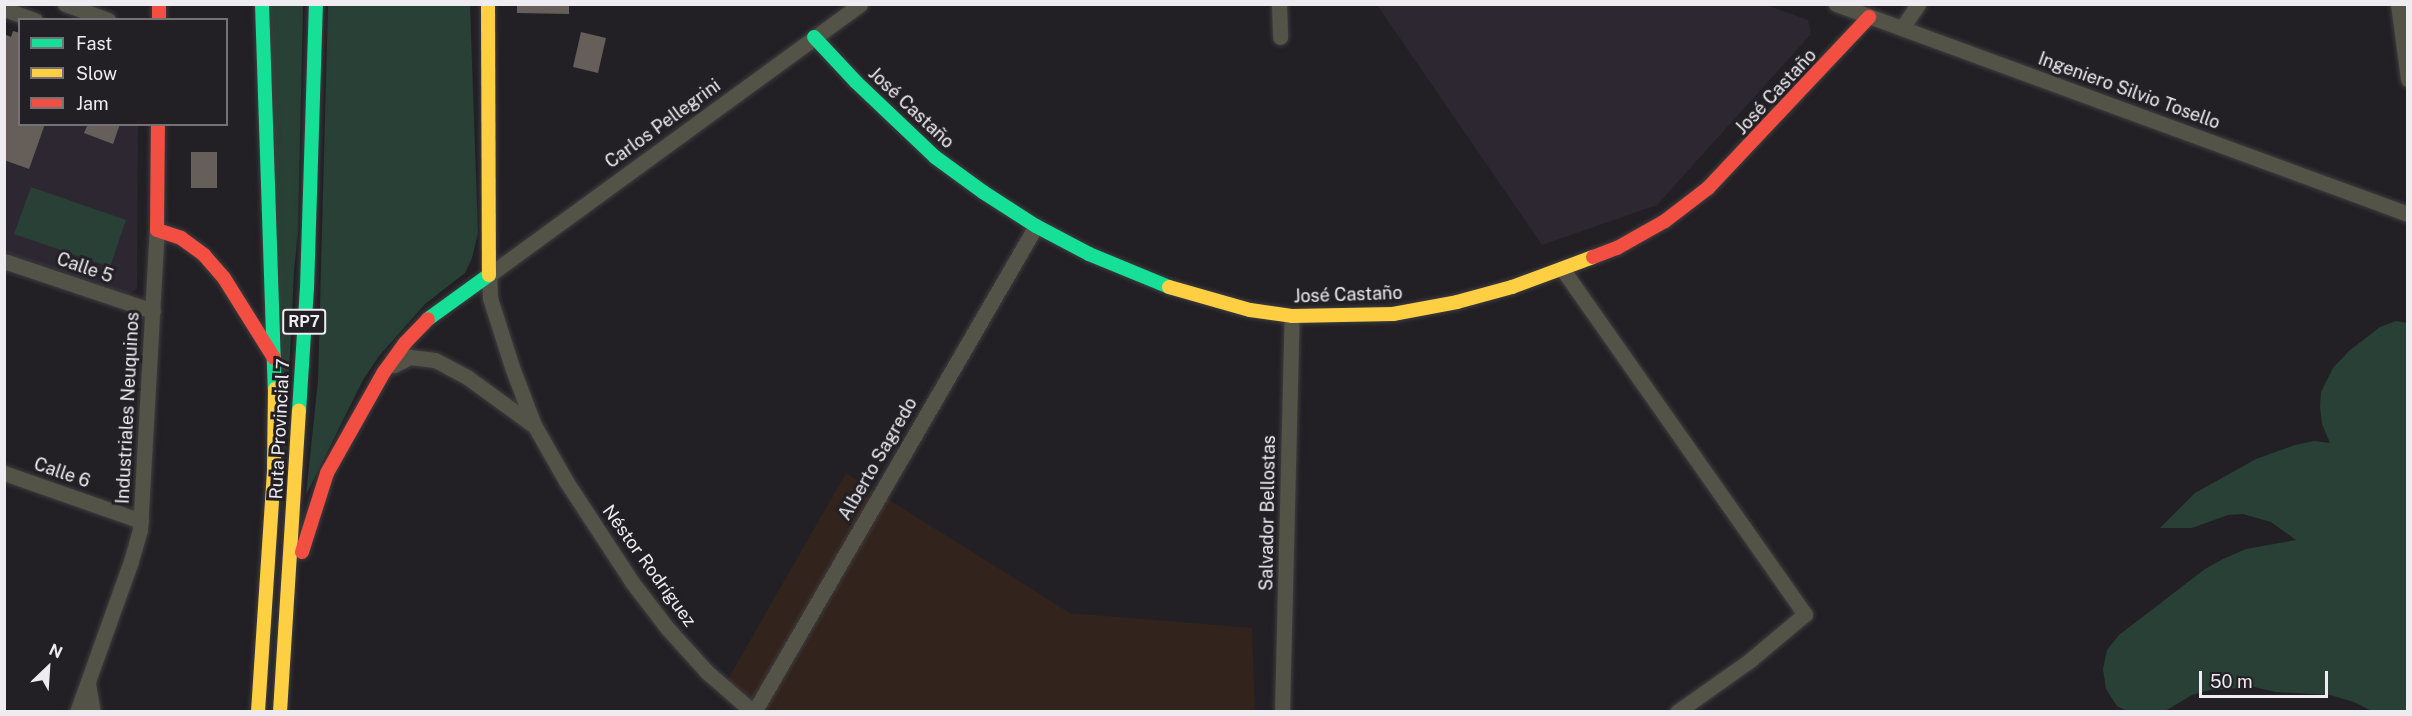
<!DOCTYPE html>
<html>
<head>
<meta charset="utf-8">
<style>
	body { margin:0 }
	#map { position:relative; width:2412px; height:716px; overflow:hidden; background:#222024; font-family:"Public Sans",sans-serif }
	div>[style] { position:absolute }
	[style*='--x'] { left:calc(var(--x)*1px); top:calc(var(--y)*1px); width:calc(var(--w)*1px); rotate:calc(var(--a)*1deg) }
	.commercial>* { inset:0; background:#32231c }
	.built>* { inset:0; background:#2c2731 }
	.green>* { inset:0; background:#284035 }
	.building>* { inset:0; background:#665e58 }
	.roads { filter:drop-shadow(0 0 2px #3f3d40) drop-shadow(0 0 2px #3f3d40) }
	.street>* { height:15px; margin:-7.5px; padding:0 7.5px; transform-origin:7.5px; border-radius:7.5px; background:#545348 }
	.fast>* { height:14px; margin:-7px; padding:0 7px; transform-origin:7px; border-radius:7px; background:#16e098 }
	.slow>* { height:14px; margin:-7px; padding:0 7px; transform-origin:7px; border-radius:7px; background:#ffcf43 }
	.jam>* { height:14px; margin:-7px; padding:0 7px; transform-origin:7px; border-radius:7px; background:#f24e42 }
	span { translate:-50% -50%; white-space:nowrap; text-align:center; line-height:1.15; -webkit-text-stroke:6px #221f25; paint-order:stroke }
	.shield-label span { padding:2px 4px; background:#221f25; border:2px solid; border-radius:4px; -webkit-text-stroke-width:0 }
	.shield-label { font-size:16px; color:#efecf1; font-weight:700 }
	.street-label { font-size:18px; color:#efecf1 }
	.frame { position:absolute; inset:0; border:6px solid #efecf1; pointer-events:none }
	.legend { position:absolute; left:18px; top:18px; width:210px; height:108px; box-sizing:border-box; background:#221f25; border:2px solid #747177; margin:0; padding:8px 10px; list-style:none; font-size:18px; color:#efecf1 }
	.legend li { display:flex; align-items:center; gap:12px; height:30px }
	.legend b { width:30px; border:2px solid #747177 }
	.north { position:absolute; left:18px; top:638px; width:60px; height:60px; -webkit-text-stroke:4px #221f25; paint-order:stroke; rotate:25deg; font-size:16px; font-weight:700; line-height:24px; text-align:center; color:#efecf1 }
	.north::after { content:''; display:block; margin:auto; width:21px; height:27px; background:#efecf1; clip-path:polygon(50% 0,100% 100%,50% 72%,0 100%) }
	.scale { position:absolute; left:2199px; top:671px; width:129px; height:27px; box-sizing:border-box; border:3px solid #efecf1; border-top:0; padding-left:8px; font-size:18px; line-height:21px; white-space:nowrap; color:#efecf1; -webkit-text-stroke:4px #221f25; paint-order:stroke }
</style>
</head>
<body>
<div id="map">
	<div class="commercial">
		<i style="clip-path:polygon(846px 473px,1070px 613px,1252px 628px,1255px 711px,773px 711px,723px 688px)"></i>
	</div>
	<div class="built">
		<i style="clip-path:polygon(1377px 5px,1766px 5px,1808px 20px,1811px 34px,1657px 205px,1542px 245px)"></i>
		<i style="clip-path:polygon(13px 31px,19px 33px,20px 124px,138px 125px,137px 288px,129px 295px,5px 252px,4px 34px,11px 37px)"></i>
	</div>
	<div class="green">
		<i style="clip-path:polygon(269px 5px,303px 5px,298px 231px,294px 271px,285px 456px)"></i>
		<i style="clip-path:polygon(328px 5px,470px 5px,478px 233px,472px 258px,465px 273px,425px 304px,379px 356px,363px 380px,306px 495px,318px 381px)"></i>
		<i style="clip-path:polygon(31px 187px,126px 220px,110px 267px,14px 234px)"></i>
		<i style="clip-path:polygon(2396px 321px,2408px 323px,2407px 711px,2372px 711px,2354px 702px,2330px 695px,2276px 692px,2254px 687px,2210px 690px,2192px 695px,2165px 711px,2127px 711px,2117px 706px,2106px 689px,2103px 669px,2107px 650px,2119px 635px,2205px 569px,2223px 559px,2246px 549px,2296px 540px,2271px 522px,2243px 514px,2228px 515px,2192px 528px,2160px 528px,2195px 493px,2256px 459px,2295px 445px,2314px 441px,2330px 443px,2322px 424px,2320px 406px,2321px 392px,2333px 368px,2349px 351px,2380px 327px)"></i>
	</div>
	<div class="building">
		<i style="clip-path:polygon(517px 4px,569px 4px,569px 14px,517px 13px)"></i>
		<i style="clip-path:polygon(13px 31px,20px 33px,20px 124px,45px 124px,29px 169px,4px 160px,4px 34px,11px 37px)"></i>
		<i style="clip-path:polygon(581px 32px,606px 38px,598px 73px,573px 67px)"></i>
		<i style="clip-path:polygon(88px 124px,120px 124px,113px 144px,84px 133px)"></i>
		<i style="clip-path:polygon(191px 152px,217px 152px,217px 188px,191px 188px)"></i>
	</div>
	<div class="roads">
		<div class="street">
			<i style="--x:65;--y:4;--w:46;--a:20.4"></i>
			<i style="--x:1279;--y:4;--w:33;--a:88"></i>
			<i style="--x:1836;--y:4;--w:609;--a:20.16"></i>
			<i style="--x:2398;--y:4;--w:76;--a:82.4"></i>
			<i style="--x:4;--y:9;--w:33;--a:20"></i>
			<i style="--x:1902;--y:28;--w:29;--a:-56"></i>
			<i style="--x:4;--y:261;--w:157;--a:18.6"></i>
			<i style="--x:1563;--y:270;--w:421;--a:54.9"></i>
			<i style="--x:1805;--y:614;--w:73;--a:140"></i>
			<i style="--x:1749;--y:661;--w:88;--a:144.7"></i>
			<i style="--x:394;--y:365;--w:18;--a:-27"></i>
			<i style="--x:410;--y:357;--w:25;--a:7"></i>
			<i style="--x:435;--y:360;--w:36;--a:28"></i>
			<i style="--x:467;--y:377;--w:82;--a:36"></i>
			<i style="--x:4;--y:473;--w:145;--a:19.3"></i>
			<i style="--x:88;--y:684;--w:28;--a:80"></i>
			<i style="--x:77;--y:712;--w:160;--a:-70.3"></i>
			<i style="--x:131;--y:561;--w:32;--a:-74"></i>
			<i style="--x:140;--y:530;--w:300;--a:-86.8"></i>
			<i style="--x:753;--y:712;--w:61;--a:-139"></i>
			<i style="--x:707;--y:672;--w:58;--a:-132.2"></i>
			<i style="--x:668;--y:629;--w:59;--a:-127.5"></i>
			<i style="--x:632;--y:582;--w:121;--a:-123.2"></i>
			<i style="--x:566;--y:481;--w:64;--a:-119.7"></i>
			<i style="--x:534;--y:425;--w:62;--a:-110.8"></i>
			<i style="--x:512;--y:367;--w:72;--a:-107.7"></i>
			<i style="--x:490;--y:298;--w:23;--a:-92"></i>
			<i style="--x:489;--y:275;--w:459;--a:-36.1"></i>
			<i style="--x:754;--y:712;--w:562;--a:-59.88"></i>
			<i style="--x:1282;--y:712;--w:396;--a:-88.6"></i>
		</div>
		<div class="fast">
			<i style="--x:262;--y:4;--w:385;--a:88.1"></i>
			<i style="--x:814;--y:37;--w:62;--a:47"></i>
			<i style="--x:856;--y:82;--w:109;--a:43.5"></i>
			<i style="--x:935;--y:157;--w:59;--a:36.1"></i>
			<i style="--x:983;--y:192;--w:63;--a:32.7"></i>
			<i style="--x:1036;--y:226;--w:60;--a:27.8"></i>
			<i style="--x:1089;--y:254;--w:87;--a:22.4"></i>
			<i style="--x:428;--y:319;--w:75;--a:-35.8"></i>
			<i style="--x:299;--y:411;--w:123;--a:-86.3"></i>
			<i style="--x:307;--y:288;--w:284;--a:-88.2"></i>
		</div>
		<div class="slow">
			<i style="--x:488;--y:4;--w:271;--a:89.8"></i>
			<i style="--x:1169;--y:287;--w:84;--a:15.9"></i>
			<i style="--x:1250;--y:310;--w:42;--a:8.1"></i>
			<i style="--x:1292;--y:316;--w:101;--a:-1.1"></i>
			<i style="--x:1393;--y:314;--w:65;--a:-10.6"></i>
			<i style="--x:1457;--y:302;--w:57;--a:-15.3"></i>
			<i style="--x:1512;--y:287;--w:86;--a:-20.3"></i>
			<i style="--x:258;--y:712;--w:244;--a:-86.2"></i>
			<i style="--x:274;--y:469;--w:80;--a:-89.3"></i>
			<i style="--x:280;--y:712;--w:302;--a:-86.4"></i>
		</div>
		<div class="jam">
			<i style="--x:159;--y:4;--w:16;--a:90"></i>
			<i style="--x:157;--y:230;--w:106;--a:-89.5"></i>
			<i style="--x:157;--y:230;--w:25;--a:18"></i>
			<i style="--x:181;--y:238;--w:29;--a:36"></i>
			<i style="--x:204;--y:255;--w:30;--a:49"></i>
			<i style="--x:224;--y:278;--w:94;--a:58"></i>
			<i style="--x:1593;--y:257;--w:26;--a:-21"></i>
			<i style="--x:1617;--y:248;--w:55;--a:-29.4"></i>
			<i style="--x:1665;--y:221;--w:54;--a:-37.5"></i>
			<i style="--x:1708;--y:188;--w:235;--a:-46.7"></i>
			<i style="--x:302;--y:552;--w:83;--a:-72.4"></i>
			<i style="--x:327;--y:473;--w:116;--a:-60.6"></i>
			<i style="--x:384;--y:372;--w:36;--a:-54"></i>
			<i style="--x:405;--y:343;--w:33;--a:-46"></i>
		</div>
	</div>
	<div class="shield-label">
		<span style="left:304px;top:322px">RP7</span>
	</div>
	<div class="street-label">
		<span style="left:2129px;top:91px;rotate:20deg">Ingeniero Silvio Tosello</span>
		<span style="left:1776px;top:92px;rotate:-47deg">José Castaño</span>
		<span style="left:911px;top:108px;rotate:43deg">José Castaño</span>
		<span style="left:663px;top:124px;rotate:-36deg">Carlos Pellegrini</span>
		<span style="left:85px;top:268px;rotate:19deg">Calle 5</span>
		<span style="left:1348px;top:295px;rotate:-2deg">José Castaño</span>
		<span style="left:128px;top:408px;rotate:-87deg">Industriales Neuquinos</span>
		<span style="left:280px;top:429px;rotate:-87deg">Ruta Provincial 7</span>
		<span style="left:878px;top:459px;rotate:-60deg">Alberto Sagredo</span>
		<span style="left:62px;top:473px;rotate:19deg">Calle 6</span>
		<span style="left:1268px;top:513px;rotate:-89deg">Salvador Bellostas</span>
		<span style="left:649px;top:566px;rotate:54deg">Néstor Rodríguez</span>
	</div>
	<div class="frame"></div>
	<ul class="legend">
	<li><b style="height:8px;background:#16e098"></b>Fast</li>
	<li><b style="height:8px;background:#ffcf43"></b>Slow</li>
	<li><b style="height:8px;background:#f24e42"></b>Jam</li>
	</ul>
	<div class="north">N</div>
	<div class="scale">50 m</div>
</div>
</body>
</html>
